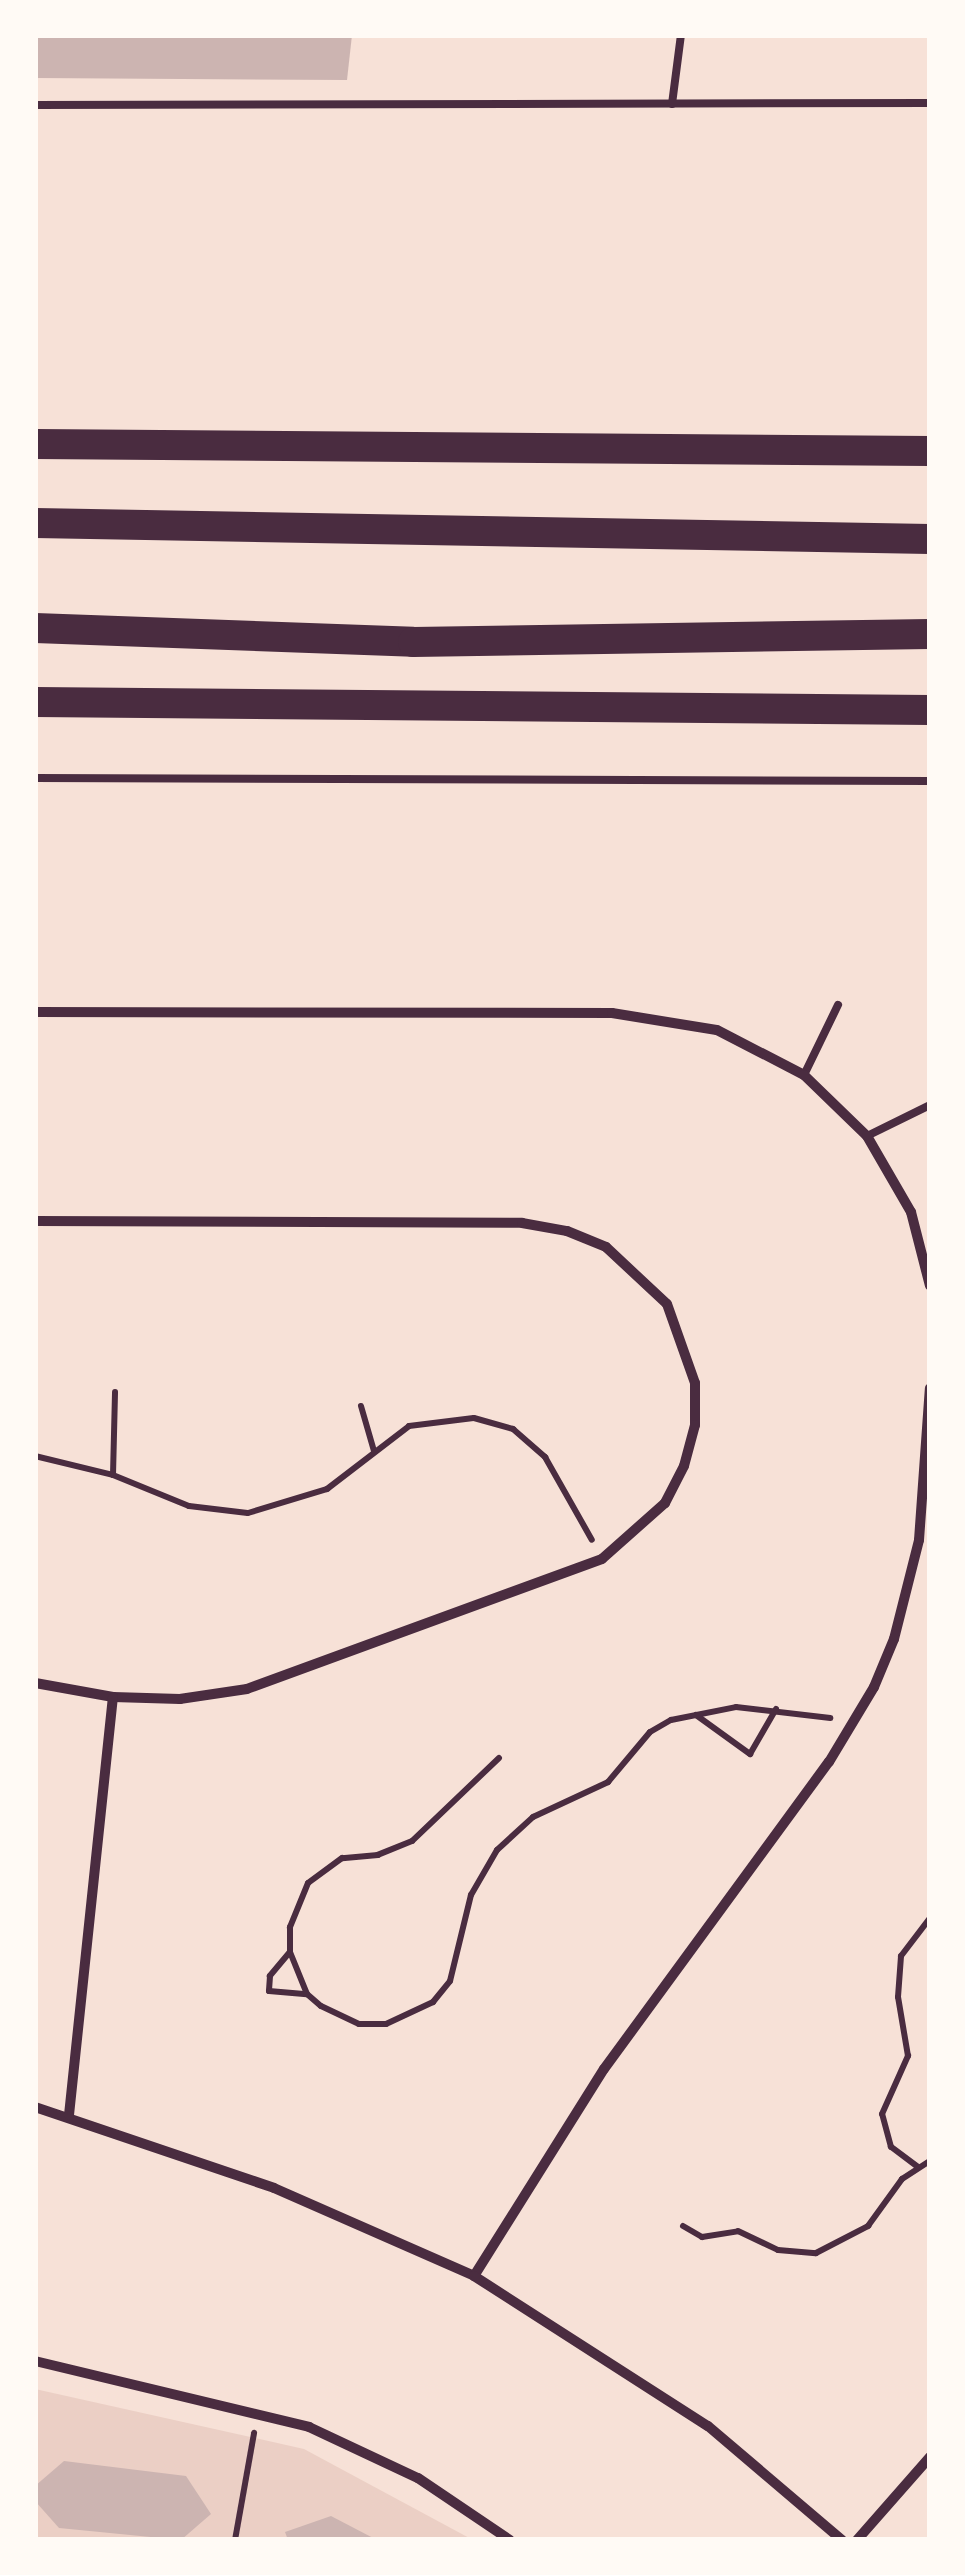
<!DOCTYPE html>
<html>
<head>
<meta charset="utf-8">
<style>
	body { margin:0 }
	#map { position:relative; width:965px; height:2575px; overflow:hidden; background:#f7e1d7; font-family:"Open Sans",sans-serif }
	div>[style] { position:absolute }
	[style*='--x'] { left:calc(var(--x)*1px); top:calc(var(--y)*1px); width:calc(var(--w)*1px); rotate:calc(var(--a)*1deg) }
	.green>* { inset:0; background:#ebcfc5 }
	.building>* { inset:0; background:#ccb4b1 }
	.path>* { height:6px; margin:-3px; padding:0 3px; transform-origin:3px; border-radius:3px; background:#4a2c40 }
	.service>* { height:8px; margin:-4px; padding:0 4px; transform-origin:4px; border-radius:4px; background:#4a2c40 }
	.minor>* { height:10px; margin:-5px; padding:0 5px; transform-origin:5px; border-radius:5px; background:#4a2c40 }
	.motorway>* { height:30px; margin:-15px; padding:0 15px; transform-origin:15px; border-radius:15px; background:#4a2c40 }
	span { translate:-50% -50%; white-space:nowrap; text-align:center; line-height:1.15; -webkit-text-stroke:9px #fffaf5; paint-order:stroke }
	.frame { position:absolute; inset:0; border:38px solid #fffaf5; pointer-events:none }
</style>
</head>
<body>
<div id="map">
	<div class="green">
		<i style="clip-path:polygon(35px 2389px,304px 2449px,473px 2540px,35px 2540px)"></i>
	</div>
	<div class="building">
		<i style="clip-path:polygon(35px 35px,352px 35px,347px 80px,35px 78px)"></i>
		<i style="clip-path:polygon(64px 2461px,186px 2476px,211px 2514px,181px 2540px,59px 2528px,35px 2501px,35px 2486px)"></i>
		<i style="clip-path:polygon(331px 2516px,377px 2540px,288px 2540px,285px 2532px)"></i>
	</div>
	<div class="path">
		<i style="--x:361;--y:1406;--w:47;--a:73.9"></i>
		<i style="--x:35;--y:1456;--w:80;--a:13.7"></i>
		<i style="--x:113;--y:1475;--w:82;--a:22.2"></i>
		<i style="--x:189;--y:1506;--w:59;--a:6.8"></i>
		<i style="--x:248;--y:1513;--w:83;--a:-16.9"></i>
		<i style="--x:327;--y:1489;--w:103;--a:-37.5"></i>
		<i style="--x:409;--y:1426;--w:65;--a:-7"></i>
		<i style="--x:474;--y:1418;--w:41;--a:15.8"></i>
		<i style="--x:513;--y:1429;--w:43;--a:41.2"></i>
		<i style="--x:545;--y:1457;--w:95;--a:60.5"></i>
		<i style="--x:113;--y:1475;--w:83;--a:-88.6"></i>
		<i style="--x:696;--y:1715;--w:67;--a:35.8"></i>
		<i style="--x:750;--y:1754;--w:52;--a:-60"></i>
		<i style="--x:499;--y:1758;--w:120;--a:136.3"></i>
		<i style="--x:412;--y:1841;--w:37;--a:158"></i>
		<i style="--x:378;--y:1855;--w:36;--a:175"></i>
		<i style="--x:342;--y:1858;--w:42;--a:143.7"></i>
		<i style="--x:308;--y:1883;--w:48;--a:112.2"></i>
		<i style="--x:290;--y:1927;--w:25;--a:90"></i>
		<i style="--x:290;--y:1952;--w:45;--a:68"></i>
		<i style="--x:307;--y:1994;--w:18;--a:41"></i>
		<i style="--x:321;--y:2006;--w:42;--a:25.3"></i>
		<i style="--x:359;--y:2024;--w:27;--a:0"></i>
		<i style="--x:386;--y:2024;--w:52;--a:-25.1"></i>
		<i style="--x:433;--y:2002;--w:27;--a:-51"></i>
		<i style="--x:450;--y:1981;--w:89;--a:-76.3"></i>
		<i style="--x:471;--y:1895;--w:52;--a:-60"></i>
		<i style="--x:497;--y:1850;--w:49;--a:-42.5"></i>
		<i style="--x:533;--y:1817;--w:83;--a:-25"></i>
		<i style="--x:608;--y:1782;--w:65;--a:-50"></i>
		<i style="--x:650;--y:1732;--w:24;--a:-30"></i>
		<i style="--x:671;--y:1720;--w:66;--a:-11.3"></i>
		<i style="--x:736;--y:1707;--w:95;--a:6.7"></i>
		<i style="--x:289;--y:1953;--w:30;--a:130"></i>
		<i style="--x:270;--y:1976;--w:15;--a:94"></i>
		<i style="--x:269;--y:1991;--w:38;--a:5"></i>
		<i style="--x:918;--y:2167;--w:34;--a:-143"></i>
		<i style="--x:891;--y:2147;--w:34;--a:-105"></i>
		<i style="--x:882;--y:2114;--w:64;--a:-65.9"></i>
		<i style="--x:908;--y:2056;--w:60;--a:-99.6"></i>
		<i style="--x:898;--y:1997;--w:41;--a:-85.8"></i>
		<i style="--x:901;--y:1956;--w:48;--a:-52.7"></i>
		<i style="--x:683;--y:2226;--w:22;--a:30"></i>
		<i style="--x:702;--y:2237;--w:36;--a:-9"></i>
		<i style="--x:738;--y:2231;--w:44;--a:25.4"></i>
		<i style="--x:778;--y:2250;--w:38;--a:5"></i>
		<i style="--x:816;--y:2253;--w:59;--a:-27.4"></i>
		<i style="--x:868;--y:2226;--w:58;--a:-54.1"></i>
		<i style="--x:902;--y:2179;--w:33;--a:-33"></i>
		<i style="--x:235;--y:2540;--w:109;--a:-79.9"></i>
	</div>
	<div class="service">
		<i style="--x:672;--y:104;--w:70;--a:-82.6"></i>
		<i style="--x:35;--y:105;--w:895;--a:-0.13"></i>
		<i style="--x:35;--y:778;--w:895;--a:0.19"></i>
		<i style="--x:804;--y:1075;--w:78;--a:-64.1"></i>
		<i style="--x:867;--y:1136;--w:70;--a:-26.2"></i>
	</div>
	<div class="minor">
		<i style="--x:35;--y:1012;--w:577;--a:0.1"></i>
		<i style="--x:612;--y:1013;--w:106;--a:9.2"></i>
		<i style="--x:717;--y:1030;--w:98;--a:27.3"></i>
		<i style="--x:804;--y:1075;--w:88;--a:44.1"></i>
		<i style="--x:867;--y:1136;--w:88;--a:59.9"></i>
		<i style="--x:911;--y:1212;--w:76;--a:75.6"></i>
		<i style="--x:35;--y:1221;--w:487;--a:0.2"></i>
		<i style="--x:522;--y:1223;--w:46;--a:10.1"></i>
		<i style="--x:567;--y:1231;--w:42;--a:22.3"></i>
		<i style="--x:606;--y:1247;--w:83;--a:43.1"></i>
		<i style="--x:667;--y:1304;--w:84;--a:70.5"></i>
		<i style="--x:695;--y:1383;--w:42;--a:90"></i>
		<i style="--x:695;--y:1425;--w:42;--a:105"></i>
		<i style="--x:684;--y:1466;--w:42;--a:117.2"></i>
		<i style="--x:665;--y:1503;--w:84;--a:138.4"></i>
		<i style="--x:602;--y:1559;--w:378;--a:159.9"></i>
		<i style="--x:247;--y:1689;--w:68;--a:171.5"></i>
		<i style="--x:180;--y:1699;--w:67;--a:-178.3"></i>
		<i style="--x:113;--y:1697;--w:79;--a:-169.8"></i>
		<i style="--x:35;--y:2107;--w:252;--a:18.7"></i>
		<i style="--x:274;--y:2188;--w:219;--a:23.7"></i>
		<i style="--x:474;--y:2276;--w:244;--a:-57.9"></i>
		<i style="--x:604;--y:2069;--w:381;--a:-53.8"></i>
		<i style="--x:829;--y:1762;--w:87;--a:-59"></i>
		<i style="--x:874;--y:1687;--w:52;--a:-67.4"></i>
		<i style="--x:894;--y:1639;--w:102;--a:-75.8"></i>
		<i style="--x:919;--y:1540;--w:152;--a:-85.9"></i>
		<i style="--x:69;--y:2115;--w:420;--a:-84"></i>
		<i style="--x:474;--y:2276;--w:278;--a:32.7"></i>
		<i style="--x:708;--y:2426;--w:176;--a:40.4"></i>
		<i style="--x:35;--y:2361;--w:282;--a:13.5"></i>
		<i style="--x:309;--y:2427;--w:120;--a:25.1"></i>
		<i style="--x:418;--y:2478;--w:111;--a:34"></i>
		<i style="--x:857;--y:2540;--w:111;--a:-48.7"></i>
	</div>
	<div class="motorway">
		<i style="--x:35;--y:444;--w:895;--a:0.45"></i>
		<i style="--x:35;--y:523;--w:895;--a:1.02"></i>
		<i style="--x:35;--y:628;--w:378;--a:2.1"></i>
		<i style="--x:413;--y:642;--w:517;--a:-0.89"></i>
		<i style="--x:35;--y:702;--w:895;--a:0.51"></i>
	</div>
	<div class="frame"></div>
</div>
</body>
</html>
